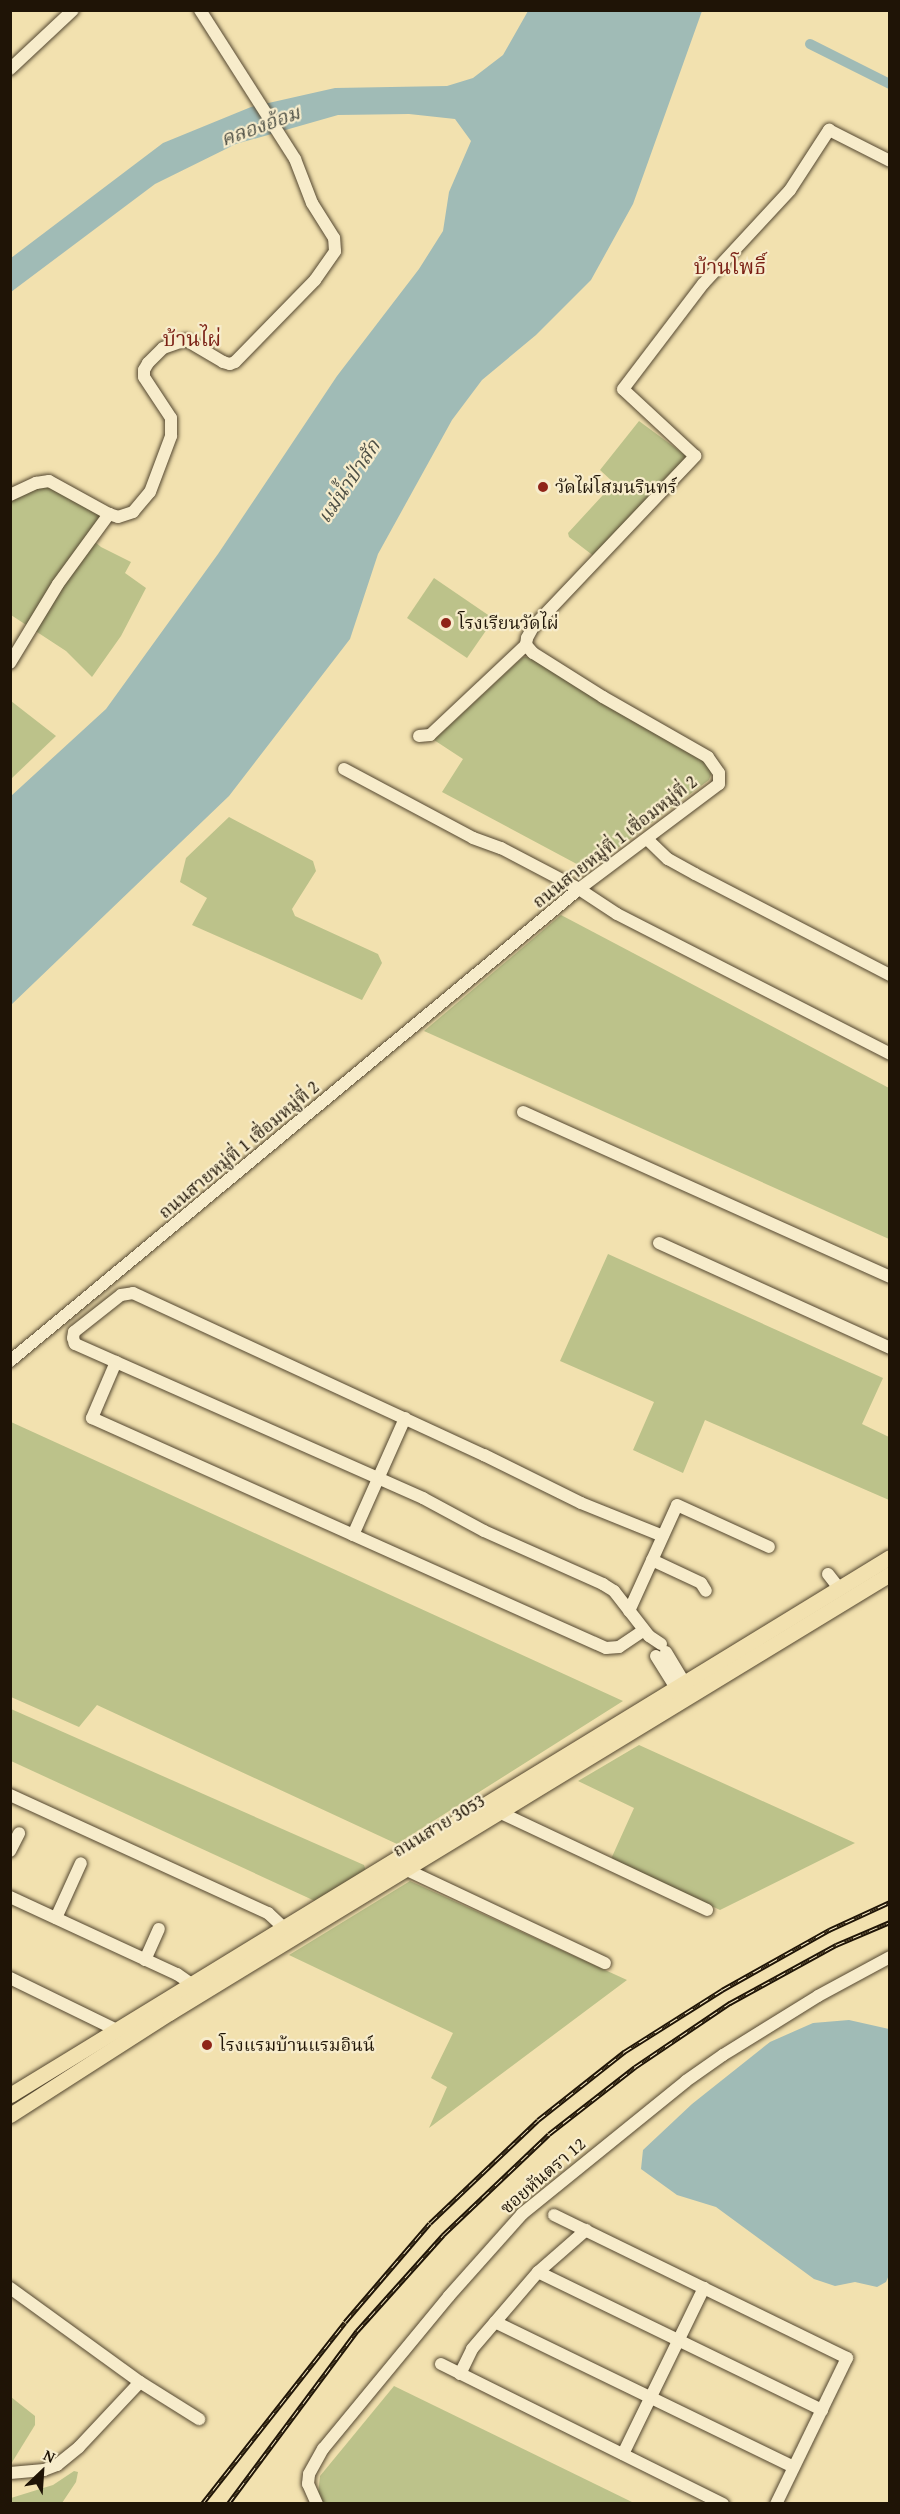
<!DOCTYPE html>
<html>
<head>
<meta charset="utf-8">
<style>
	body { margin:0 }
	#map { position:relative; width:900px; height:2514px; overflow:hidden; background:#f2e1af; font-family:"Gentium Book Plus","Noto Serif Thai",serif }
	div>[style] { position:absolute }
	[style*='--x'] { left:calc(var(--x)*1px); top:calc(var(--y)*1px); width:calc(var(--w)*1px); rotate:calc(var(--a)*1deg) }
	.green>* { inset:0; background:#bcc28a }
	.water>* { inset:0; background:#a0bbb6 }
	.canal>* { height:10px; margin:-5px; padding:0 5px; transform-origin:5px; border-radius:5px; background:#a0bbb6 }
	.roads { filter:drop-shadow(0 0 2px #544730) drop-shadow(0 0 2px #544730) }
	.minor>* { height:12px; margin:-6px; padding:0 6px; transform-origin:6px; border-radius:6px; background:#f7eccb }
	.major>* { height:15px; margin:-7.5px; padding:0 7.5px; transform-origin:7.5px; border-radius:7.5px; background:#f2e1af }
	.rail>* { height:5px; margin-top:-2.5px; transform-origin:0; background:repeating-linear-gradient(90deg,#f7eccb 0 9px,#1f1406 0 18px); box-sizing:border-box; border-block:2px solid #1f1406 }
	.dots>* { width:16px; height:16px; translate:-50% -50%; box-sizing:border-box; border:3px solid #f7eccb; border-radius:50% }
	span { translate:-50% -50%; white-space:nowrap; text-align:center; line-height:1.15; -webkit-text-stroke:4.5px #f7eccb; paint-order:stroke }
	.poi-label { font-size:18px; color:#1f1406 }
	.left { translate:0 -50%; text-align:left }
	.street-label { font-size:18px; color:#1f1406 }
	.water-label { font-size:20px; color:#4c4e44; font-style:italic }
	.quarter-label { font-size:21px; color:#7a1f14 }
	.frame { position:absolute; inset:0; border:12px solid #1f1406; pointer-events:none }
	.north { position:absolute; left:12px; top:2442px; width:60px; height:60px; -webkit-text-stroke:4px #f7eccb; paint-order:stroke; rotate:25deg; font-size:16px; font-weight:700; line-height:24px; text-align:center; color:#1f1406 }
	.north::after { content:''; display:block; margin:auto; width:21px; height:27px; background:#1f1406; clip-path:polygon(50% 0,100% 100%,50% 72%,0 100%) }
</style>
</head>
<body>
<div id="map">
	<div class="green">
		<i style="clip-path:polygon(639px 421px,685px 455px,686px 464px,595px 557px,569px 537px,568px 533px,614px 483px,600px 470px)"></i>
		<i style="clip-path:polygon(50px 486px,104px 516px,89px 537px,101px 547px,131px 562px,125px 573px,146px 588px,121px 636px,92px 677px,66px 651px,11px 615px,11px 501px,38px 487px)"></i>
		<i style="clip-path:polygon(434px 578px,494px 619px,467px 658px,407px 618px)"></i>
		<i style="clip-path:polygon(523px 657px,531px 657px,703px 761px,712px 772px,709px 780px,588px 870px,442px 792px,463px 759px,434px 740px)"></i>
		<i style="clip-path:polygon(11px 701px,56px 736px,11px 779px)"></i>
		<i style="clip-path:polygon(229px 817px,313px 861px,316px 871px,292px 909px,295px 916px,378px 954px,382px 963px,362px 1000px,192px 925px,207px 898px,180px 882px,186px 858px)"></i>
		<i style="clip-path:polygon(561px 915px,889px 1088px,889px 1239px,424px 1031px)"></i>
		<i style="clip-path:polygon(608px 1254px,883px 1378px,862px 1424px,889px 1437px,889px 1500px,705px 1420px,683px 1473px,633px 1450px,654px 1402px,560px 1361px)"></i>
		<i style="clip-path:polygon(11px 1422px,623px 1701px,397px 1844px,97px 1705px,79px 1727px,11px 1697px)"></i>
		<i style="clip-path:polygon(11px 1709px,364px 1865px,366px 1871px,315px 1901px,11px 1761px)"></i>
		<i style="clip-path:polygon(639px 1745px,855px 1843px,720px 1910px,611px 1859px,634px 1808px,578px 1781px)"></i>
		<i style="clip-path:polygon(410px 1881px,627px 1980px,429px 2128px,447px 2087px,431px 2078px,453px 2033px,289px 1955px)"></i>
		<i style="clip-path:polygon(394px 2386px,634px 2503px,324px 2504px,318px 2495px,320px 2476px)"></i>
		<i style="clip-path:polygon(11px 2397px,35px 2416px,35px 2425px,11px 2464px)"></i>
		<i style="clip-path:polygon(74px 2471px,78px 2472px,76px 2482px,62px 2503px,11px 2503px,11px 2498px,53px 2485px)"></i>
	</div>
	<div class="water">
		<i style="clip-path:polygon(528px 11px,702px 11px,633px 204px,591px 280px,536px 335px,482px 380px,452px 420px,378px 554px,350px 639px,229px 796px,11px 1005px,11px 796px,106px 709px,218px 554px,337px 376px,419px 269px,443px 231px,449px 192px,471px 141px,455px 119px,409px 114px,338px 115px,236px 144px,155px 184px,11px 292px,11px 258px,163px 143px,251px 107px,335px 88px,447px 86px,473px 78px,503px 55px)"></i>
		<i style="clip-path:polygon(849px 2020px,889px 2029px,889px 2275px,886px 2282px,877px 2287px,855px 2282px,835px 2286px,814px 2279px,716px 2207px,677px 2195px,641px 2169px,643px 2150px,692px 2104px,770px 2042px,813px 2023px)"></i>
	</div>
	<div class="canal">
		<i style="--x:810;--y:44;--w:89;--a:26.6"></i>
	</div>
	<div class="roads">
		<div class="minor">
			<i style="--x:10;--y:69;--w:86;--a:-43.1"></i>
			<i style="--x:10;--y:495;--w:29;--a:-25"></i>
			<i style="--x:36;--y:483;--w:13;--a:-9"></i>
			<i style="--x:49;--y:481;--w:68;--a:28.8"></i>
			<i style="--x:109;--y:514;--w:9;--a:18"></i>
			<i style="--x:118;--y:517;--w:16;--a:-18"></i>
			<i style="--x:133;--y:512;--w:26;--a:-50"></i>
			<i style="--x:150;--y:492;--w:60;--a:-69.4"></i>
			<i style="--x:171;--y:436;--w:18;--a:-90"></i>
			<i style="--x:171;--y:418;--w:49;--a:-123.4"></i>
			<i style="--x:144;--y:377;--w:7;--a:-90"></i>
			<i style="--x:144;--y:370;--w:8;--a:-60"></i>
			<i style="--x:148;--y:363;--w:21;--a:-45"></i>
			<i style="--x:163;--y:348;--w:24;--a:-19"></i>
			<i style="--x:186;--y:340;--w:43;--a:30.7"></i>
			<i style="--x:223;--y:362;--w:7;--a:16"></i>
			<i style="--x:230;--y:364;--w:5;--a:-22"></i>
			<i style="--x:235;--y:362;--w:115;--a:-45.7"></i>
			<i style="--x:315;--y:280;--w:35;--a:-55"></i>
			<i style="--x:335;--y:251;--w:13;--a:-94"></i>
			<i style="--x:334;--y:238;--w:41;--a:-122.2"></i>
			<i style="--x:312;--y:203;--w:47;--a:-111.1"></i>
			<i style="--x:295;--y:159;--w:177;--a:-122.5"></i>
			<i style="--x:10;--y:663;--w:92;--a:-58.7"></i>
			<i style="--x:58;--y:584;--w:87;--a:-53.9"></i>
			<i style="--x:419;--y:736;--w:11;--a:-5"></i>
			<i style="--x:430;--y:735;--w:132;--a:-43.2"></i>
			<i style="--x:344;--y:769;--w:146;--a:28.1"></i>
			<i style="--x:473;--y:838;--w:30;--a:20"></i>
			<i style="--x:501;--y:848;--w:88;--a:27.7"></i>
			<i style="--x:579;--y:889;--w:45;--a:33.3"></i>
			<i style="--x:617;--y:914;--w:307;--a:27.1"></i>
			<i style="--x:647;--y:839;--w:29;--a:44"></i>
			<i style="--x:668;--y:859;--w:31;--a:29"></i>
			<i style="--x:695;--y:874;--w:220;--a:27.4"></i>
			<i style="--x:523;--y:1112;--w:402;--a:24.2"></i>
			<i style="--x:659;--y:1243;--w:254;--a:24.4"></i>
			<i style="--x:10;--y:1361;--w:739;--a:-39.68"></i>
			<i style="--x:579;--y:889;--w:175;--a:-36.9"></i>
			<i style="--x:719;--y:784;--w:11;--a:-90"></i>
			<i style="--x:719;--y:773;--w:19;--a:-125"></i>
			<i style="--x:708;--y:757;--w:121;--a:-150.3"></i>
			<i style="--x:603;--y:697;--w:83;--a:-147.8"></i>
			<i style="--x:533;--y:653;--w:11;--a:-131"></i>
			<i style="--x:526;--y:645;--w:7;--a:-82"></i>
			<i style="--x:527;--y:638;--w:13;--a:-61"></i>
			<i style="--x:533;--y:627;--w:236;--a:-46.5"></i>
			<i style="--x:695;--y:456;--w:98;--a:-137.1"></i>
			<i style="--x:623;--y:389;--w:132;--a:-52.7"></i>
			<i style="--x:703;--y:284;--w:128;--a:-47.2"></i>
			<i style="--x:790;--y:190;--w:72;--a:-57"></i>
			<i style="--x:829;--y:130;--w:68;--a:26.9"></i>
			<i style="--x:116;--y:1362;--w:61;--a:113.2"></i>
			<i style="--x:92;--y:1418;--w:563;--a:24.11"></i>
			<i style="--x:606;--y:1648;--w:13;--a:-4"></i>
			<i style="--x:619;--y:1647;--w:30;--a:-34"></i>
			<i style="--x:353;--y:1535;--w:128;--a:-66"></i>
			<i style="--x:652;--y:1560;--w:54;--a:25.1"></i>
			<i style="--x:701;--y:1583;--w:9;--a:58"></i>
			<i style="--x:828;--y:1574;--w:18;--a:52"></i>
			<i style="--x:629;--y:1611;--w:116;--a:-65.6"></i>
			<i style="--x:677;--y:1505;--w:101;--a:24.5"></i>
			<i style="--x:661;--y:1644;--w:14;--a:-146"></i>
			<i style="--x:649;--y:1636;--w:57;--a:-127.9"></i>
			<i style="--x:614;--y:1591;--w:13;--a:-148"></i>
			<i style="--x:603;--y:1584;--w:130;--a:-156"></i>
			<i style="--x:484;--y:1531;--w:69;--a:-151.6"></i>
			<i style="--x:423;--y:1498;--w:381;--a:-156.1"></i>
			<i style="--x:75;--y:1344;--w:6;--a:-108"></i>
			<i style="--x:73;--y:1338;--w:6;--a:-81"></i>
			<i style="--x:74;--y:1332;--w:60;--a:-38.2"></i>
			<i style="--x:121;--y:1295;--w:12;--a:-9"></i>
			<i style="--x:133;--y:1293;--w:387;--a:24.8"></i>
			<i style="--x:484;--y:1455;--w:108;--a:26.3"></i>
			<i style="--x:581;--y:1503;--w:88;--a:21.9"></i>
			<i style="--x:666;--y:1652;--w:35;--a:59"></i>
			<i style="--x:656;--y:1656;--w:36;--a:58"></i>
			<i style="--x:10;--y:1795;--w:284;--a:24.6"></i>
			<i style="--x:268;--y:1913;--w:21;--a:43"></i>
			<i style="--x:499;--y:1812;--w:230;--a:25.2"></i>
			<i style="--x:10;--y:1851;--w:20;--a:-63"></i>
			<i style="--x:405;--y:1869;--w:221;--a:25.2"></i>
			<i style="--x:10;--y:1897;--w:184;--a:24.8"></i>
			<i style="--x:177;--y:1974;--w:16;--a:35"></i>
			<i style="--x:56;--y:1918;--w:60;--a:-65.6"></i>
			<i style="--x:145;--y:1960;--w:34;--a:-66"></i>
			<i style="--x:10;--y:1978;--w:126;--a:26"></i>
			<i style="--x:554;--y:2215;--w:326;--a:26"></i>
			<i style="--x:847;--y:2358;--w:162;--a:115.9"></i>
			<i style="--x:538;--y:2272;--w:316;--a:25.9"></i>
			<i style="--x:10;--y:2288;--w:160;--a:35.9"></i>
			<i style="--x:140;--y:2382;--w:70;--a:32.1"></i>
			<i style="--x:495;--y:2322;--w:332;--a:25.9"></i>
			<i style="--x:441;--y:2364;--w:315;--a:26.4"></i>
			<i style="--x:460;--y:2374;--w:28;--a:-64"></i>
			<i style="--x:472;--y:2349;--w:101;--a:-49.4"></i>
			<i style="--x:538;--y:2272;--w:64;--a:-41.2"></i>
			<i style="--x:623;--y:2454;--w:185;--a:-64"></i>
			<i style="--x:10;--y:2473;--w:34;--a:-5"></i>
			<i style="--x:44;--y:2470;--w:14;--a:-21"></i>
			<i style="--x:57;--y:2465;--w:28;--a:-39"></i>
			<i style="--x:79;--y:2447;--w:89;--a:-46.8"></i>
			<i style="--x:317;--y:2504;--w:22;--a:-114"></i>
			<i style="--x:308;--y:2484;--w:10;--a:-84"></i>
			<i style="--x:309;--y:2474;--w:29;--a:-61"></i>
			<i style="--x:323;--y:2449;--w:198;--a:-50.5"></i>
			<i style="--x:449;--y:2296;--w:110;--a:-48.3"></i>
			<i style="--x:522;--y:2214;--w:211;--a:-39"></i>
			<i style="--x:686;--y:2081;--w:45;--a:-35.1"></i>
			<i style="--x:723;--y:2055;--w:112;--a:-31.8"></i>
			<i style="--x:818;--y:1996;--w:82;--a:-28.4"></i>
		</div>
		<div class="major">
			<i style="--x:10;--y:2095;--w:1031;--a:-31.44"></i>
			<i style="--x:10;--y:2115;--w:189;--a:-32.7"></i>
			<i style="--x:169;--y:2013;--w:844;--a:-31.34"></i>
		</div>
	</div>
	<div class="rail">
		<i style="--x:202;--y:2504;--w:231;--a:-51.8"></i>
		<i style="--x:345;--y:2322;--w:130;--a:-49.4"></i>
		<i style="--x:430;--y:2223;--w:149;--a:-43.6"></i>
		<i style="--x:538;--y:2120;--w:110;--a:-38.3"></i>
		<i style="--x:624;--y:2052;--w:116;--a:-32.3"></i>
		<i style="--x:722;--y:1990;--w:123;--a:-29.3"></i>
		<i style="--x:829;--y:1930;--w:67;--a:-24.7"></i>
		<i style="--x:228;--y:2504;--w:216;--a:-53.3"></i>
		<i style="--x:357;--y:2331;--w:129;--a:-48.1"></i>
		<i style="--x:443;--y:2235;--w:146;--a:-43.6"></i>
		<i style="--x:549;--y:2134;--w:109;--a:-37.9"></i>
		<i style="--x:635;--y:2067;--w:115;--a:-34"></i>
		<i style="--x:730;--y:2003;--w:121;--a:-28.7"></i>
		<i style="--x:836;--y:1945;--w:59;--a:-23.1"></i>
	</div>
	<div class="dots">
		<i style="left:543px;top:487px;background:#8f2418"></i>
		<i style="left:446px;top:623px;background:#8f2418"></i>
		<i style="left:207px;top:2045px;background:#8f2418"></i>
	</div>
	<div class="poi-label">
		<span class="left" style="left:555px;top:487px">วัดไผ่โสมนรินทร์</span>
		<span class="left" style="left:458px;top:623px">โรงเรียนวัดไผ่</span>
		<span class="left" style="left:219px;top:2045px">โรงแรมบ้านแรมอินน์</span>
	</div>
	<div class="street-label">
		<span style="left:615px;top:842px;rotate:-38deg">ถนนสายหมู่ที่ 1 เชื่อมหมู่ที่ 2</span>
		<span style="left:239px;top:1150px;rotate:-40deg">ถนนสายหมู่ที่ 1 เชื่อมหมู่ที่ 2</span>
		<span style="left:439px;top:1826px;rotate:-31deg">ถนนสาย 3053</span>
		<span style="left:543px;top:2176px;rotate:-41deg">ซอยหันตรา 12</span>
	</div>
	<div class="water-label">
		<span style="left:260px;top:125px;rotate:-20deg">คลองอ้อม</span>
		<span style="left:348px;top:481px;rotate:-56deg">แม่น้ำป่าสัก</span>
	</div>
	<div class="quarter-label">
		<span style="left:730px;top:267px">บ้านโพธิ์</span>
		<span style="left:192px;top:339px">บ้านไผ่</span>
	</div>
	<div class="frame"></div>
	<div class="north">N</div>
</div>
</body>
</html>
